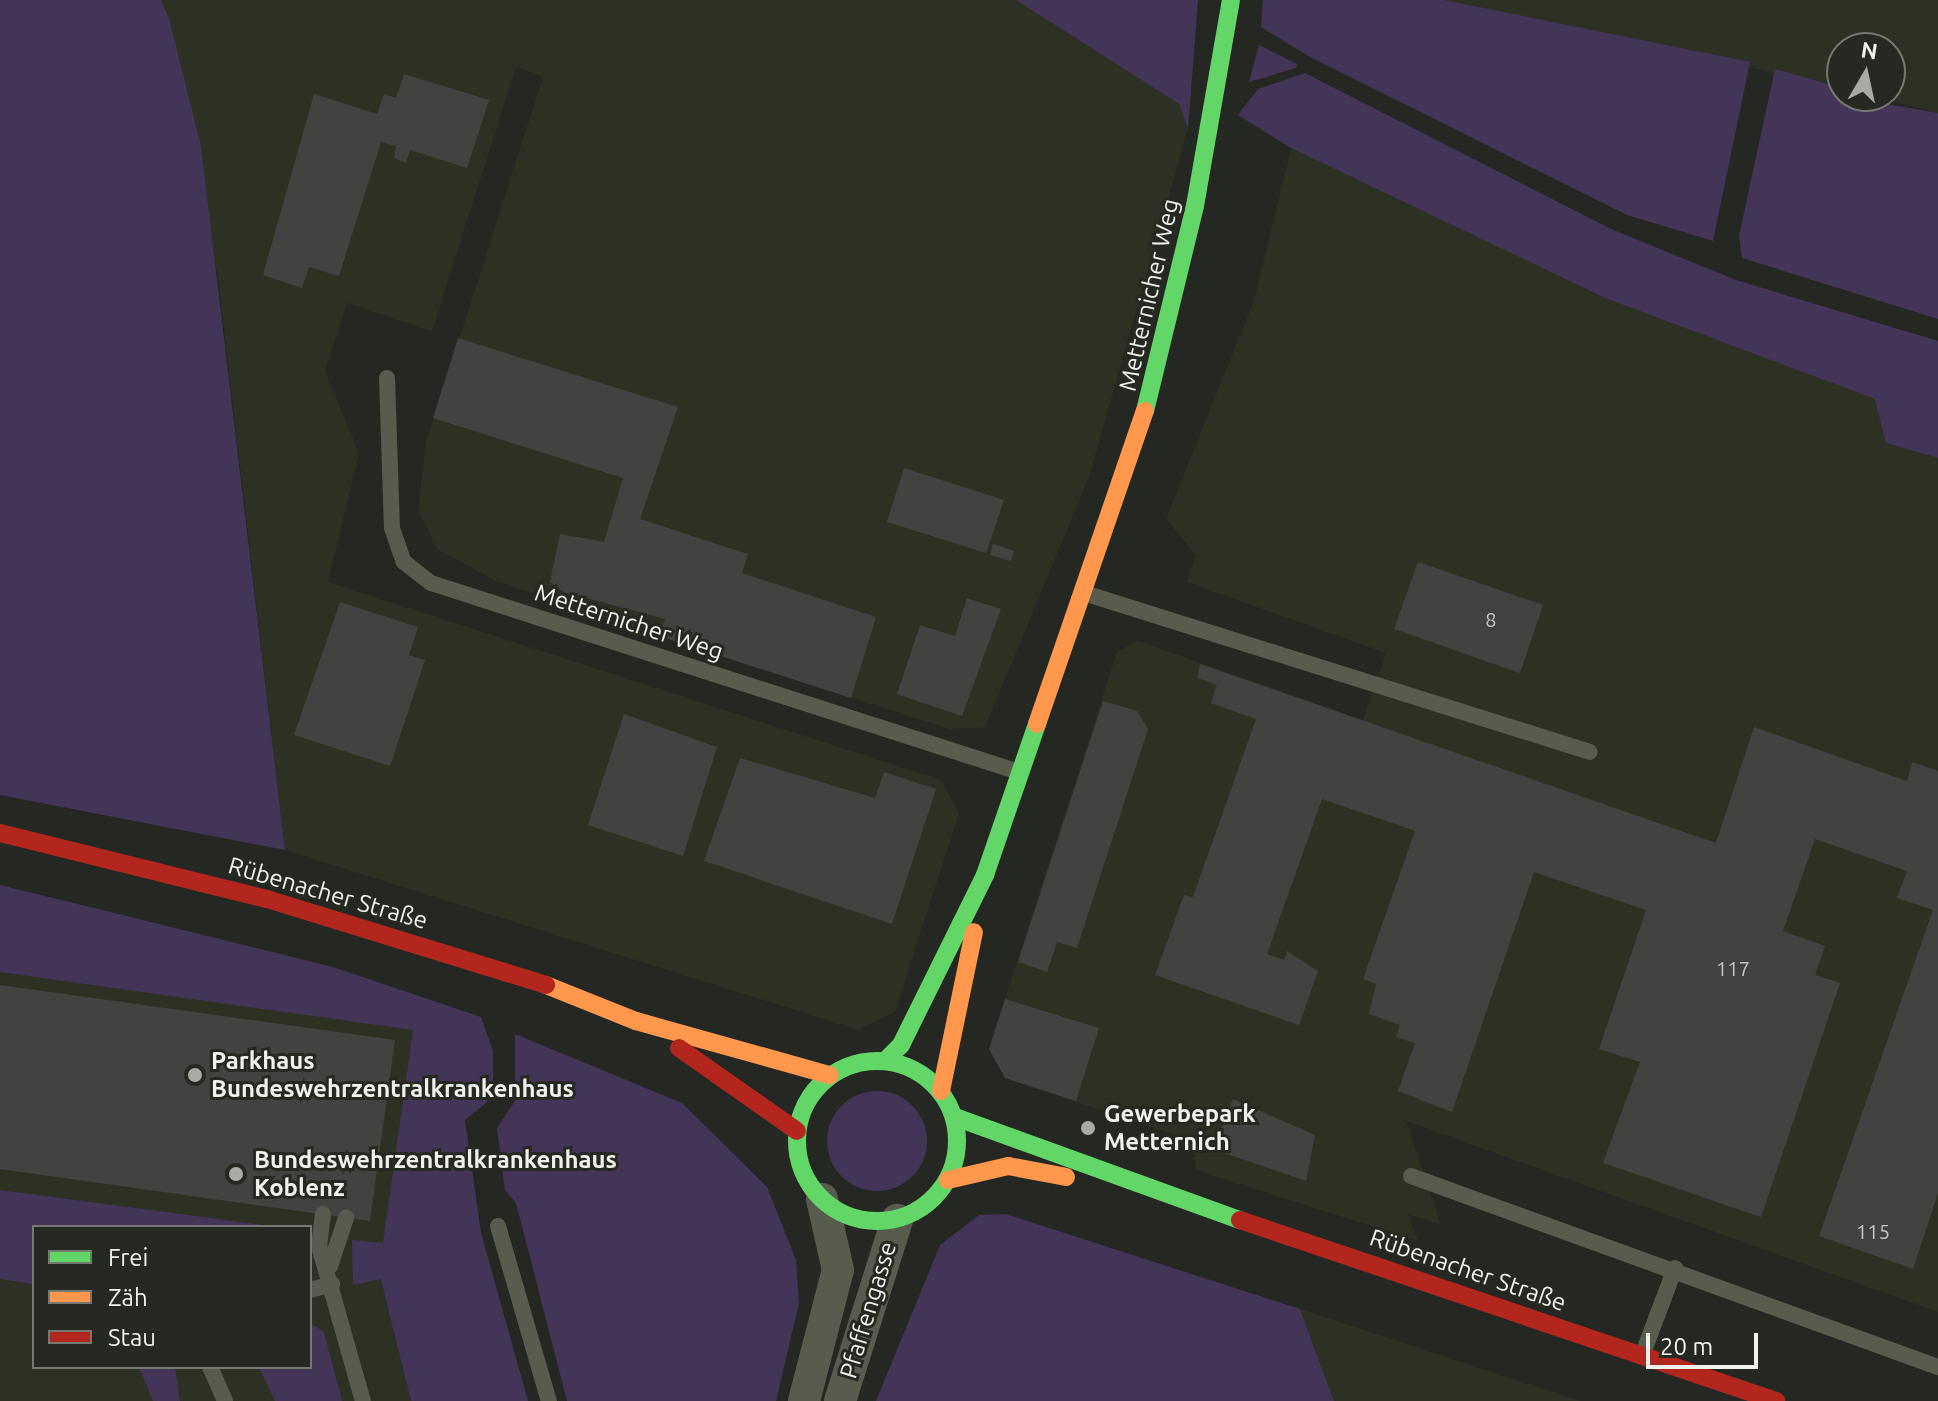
<!DOCTYPE html>
<html>
<head>
<meta charset="utf-8">
<style>
	body { margin:0 }
	#map { position:relative; width:1938px; height:1401px; overflow:hidden; background:#252723; font-family:Ubuntu,sans-serif }
	div>[style] { position:absolute }
	[style*='--x'] { left:calc(var(--x)*1px); top:calc(var(--y)*1px); width:calc(var(--w)*1px); rotate:calc(var(--a)*1deg) }
	.built>* { inset:0; background:#2d3124 }
	.green>* { inset:0; background:#423558 }
	.round { border-radius:50% }
	.building>* { inset:0; background:#424340 }
	.lane>* { height:16px; margin:-8px; padding:0 8px; transform-origin:8px; border-radius:8px; background:#585c4f }
	.street>* { height:32px; margin:-16px; padding:0 16px; transform-origin:16px; border-radius:16px; background:#585c4f }
	.fast>* { height:18px; margin:-9px; padding:0 9px; transform-origin:9px; border-radius:9px; background:#63d668 }
	.fast>.ring { margin:-9px; padding:0; box-sizing:content-box; background:none; border:18px solid #63d668; border-radius:50% }
	.slow>* { height:18px; margin:-9px; padding:0 9px; transform-origin:9px; border-radius:9px; background:#ff974d }
	.jam>* { height:18px; margin:-9px; padding:0 9px; transform-origin:9px; border-radius:9px; background:#b3261e }
	.dots>* { width:22px; height:22px; translate:-50% -50%; box-sizing:border-box; border:4px solid #262921; border-radius:50% }
	span { translate:-50% -50%; white-space:nowrap; text-align:center; line-height:1.15; -webkit-text-stroke:6px #262921; paint-order:stroke }
	.number-label { font-size:20px; color:#c4c6c1 }
	.number-label span { -webkit-text-stroke-width:0 }
	.street-label { font-size:24px; color:#eff1ec }
	.poi-label { font-size:24px; color:#eff1ec; font-weight:700 }
	.left { translate:0 -50%; text-align:left }
	.legend { position:absolute; left:32px; top:1225px; width:280px; height:144px; box-sizing:border-box; background:#262921; border:2px solid #767972; margin:0; padding:10px 14px; list-style:none; font-size:24px; color:#eff1ec }
	.legend li { display:flex; align-items:center; gap:16px; height:40px }
	.legend b { width:40px; border:2px solid #767972 }
	.north { position:absolute; left:1826px; top:32px; width:80px; height:80px; box-sizing:border-box; background:#262921; border:2px solid #767972; border-radius:50%; rotate:9deg; font-size:22px; font-weight:700; line-height:32px; text-align:center; color:#eff1ec }
	.north::after { content:''; display:block; margin:auto; width:28px; height:36px; background:#a8aaa6; clip-path:polygon(50% 0,100% 100%,50% 72%,0 100%) }
	.scale { position:absolute; left:1646px; top:1333px; width:112px; height:36px; box-sizing:border-box; border:4px solid #eff1ec; border-top:0; padding-left:10px; font-size:24px; line-height:28px; white-space:nowrap; color:#eff1ec; -webkit-text-stroke:6px #262921; paint-order:stroke }
</style>
</head>
<body>
<div id="map">
	<div class="built">
		<i style="clip-path:polygon(161px 0,1016px 0,1179px 104px,1188px 129px,1089px 477px,985px 727px,950px 729px,659px 636px,498px 582px,437px 549px,418px 509px,426px 443px,543px 77px,516px 67px,432px 331px,347px 303px,325px 371px,359px 453px,328px 582px,941px 780px,959px 813px,895px 1012px,859px 1030px,285px 850px,218px 277px)"></i>
		<i style="clip-path:polygon(1444px 0,1938px 0,1938px 113px,1872px 96px,1890px 96px,1890px 48px,1842px 48px,1842px 88px)"></i>
		<i style="clip-path:polygon(1291px 148px,1605px 298px,1876px 399px,1886px 443px,1938px 458px,1938px 1312px,1406px 1121px,1441px 1225px,1407px 1213px,1418px 1241px,1196px 1170px,1193px 1141px,1005px 1078px,989px 1049px,1117px 652px,1138px 641px,1363px 720px,1386px 653px,1187px 582px,1196px 555px,1166px 519px,1254px 301px)"></i>
		<i style="clip-path:polygon(evenodd,0 885px,333px 967px,436px 1003px,481px 1233px,528px 1401px,0 1401px,0 885px,34px 1227px,310px 1227px,310px 1367px,34px 1367px,34px 1227px)"></i>
		<i style="clip-path:polygon(1300px 1309px,1580px 1401px,1334px 1401px)"></i>
	</div>
	<div class="green">
		<i style="clip-path:polygon(0 0,161px 0,169px 18px,201px 146px,285px 850px,0 795px)"></i>
		<i style="clip-path:polygon(1016px 0,1198px 0,1188px 129px,1179px 104px)"></i>
		<i style="clip-path:polygon(1263px 0,1444px 0,1750px 62px,1713px 241px,1627px 215px,1310px 57px,1261px 27px)"></i>
		<i style="clip-path:polygon(1259px 45px,1297px 64px,1296px 68px,1249px 82px)"></i>
		<i style="clip-path:polygon(1775px 69px,1842px 88px,1842px 96px,1938px 113px,1938px 319px,1742px 258px,1739px 236px)"></i>
		<i style="clip-path:polygon(1305px 73px,1611px 229px,1736px 280px,1938px 341px,1938px 458px,1886px 443px,1875px 399px,1605px 298px,1291px 148px,1238px 115px,1258px 89px)"></i>
		<i style="clip-path:polygon(0 885px,333px 967px,481px 1017px,493px 1051px,493px 1085px,487px 1102px,465px 1120px,481px 1233px,528px 1401px,411px 1401px,381px 1279px,353px 1285px,352px 1240px,383px 1243px,413px 1030px,0 972px)"></i>
		<i style="clip-path:polygon(515px 1034px,682px 1103px,767px 1187px,796px 1260px,799px 1303px,776px 1401px,567px 1401px,516px 1203px,505px 1190px,497px 1128px,515px 1101px)"></i>
		<i class="round" style="left:827px;top:1091px;width:100px;height:100px"></i>
		<i style="clip-path:polygon(0 1190px,279px 1227px,34px 1227px,34px 1284px,0 1279px)"></i>
		<i style="clip-path:polygon(1006px 1214px,1300px 1309px,1334px 1401px,876px 1401px,940px 1245px,979px 1215px)"></i>
		<i style="clip-path:polygon(310px 1323px,324px 1332px,342px 1401px,275px 1401px,259px 1367px,310px 1367px)"></i>
		<i style="clip-path:polygon(139px 1367px,175px 1367px,180px 1401px,153px 1401px)"></i>
	</div>
	<div class="building">
		<i style="clip-path:polygon(404px 74px,489px 100px,467px 168px,410px 150px,406px 163px,394px 158px,396px 146px,381px 142px,339px 276px,309px 267px,302px 288px,263px 275px,314px 94px,377px 114px,384px 94px,396px 98px)"></i>
		<i style="clip-path:polygon(458px 338px,678px 407px,640px 519px,748px 554px,742px 573px,876px 617px,851px 698px,659px 636px,665px 619px,564px 592px,550px 582px,560px 534px,604px 542px,623px 478px,433px 418px)"></i>
		<i style="clip-path:polygon(904px 468px,1004px 500px,986px 553px,887px 522px)"></i>
		<i style="clip-path:polygon(993px 544px,1014px 551px,1011px 561px,990px 555px)"></i>
		<i style="clip-path:polygon(1418px 562px,1543px 605px,1520px 673px,1394px 629px)"></i>
		<i style="clip-path:polygon(967px 598px,1001px 609px,962px 716px,897px 694px,920px 625px,955px 636px)"></i>
		<i style="clip-path:polygon(340px 602px,418px 627px,409px 655px,425px 660px,390px 766px,294px 735px)"></i>
		<i style="clip-path:polygon(1200px 664px,1716px 843px,1754px 727px,1907px 781px,1912px 762px,1938px 771px,1938px 1193px,1913px 1269px,1819px 1236px,1933px 910px,1897px 898px,1907px 871px,1815px 839px,1783px 931px,1825px 946px,1815px 975px,1840px 983px,1761px 1217px,1603px 1163px,1640px 1062px,1599px 1049px,1646px 910px,1534px 872px,1452px 1112px,1398px 1091px,1415px 1043px,1396px 1037px,1400px 1025px,1369px 1014px,1376px 984px,1363px 979px,1415px 831px,1322px 799px,1267px 954px,1284px 960px,1287px 951px,1318px 971px,1299px 1025px,1155px 975px,1184px 895px,1193px 897px,1256px 719px,1211px 703px,1217px 685px,1197px 678px)"></i>
		<i style="clip-path:polygon(1103px 701px,1137px 711px,1148px 729px,1077px 948px,1057px 942px,1047px 972px,1018px 962px)"></i>
		<i style="clip-path:polygon(624px 714px,717px 747px,683px 856px,588px 825px)"></i>
		<i style="clip-path:polygon(740px 758px,875px 798px,884px 772px,936px 789px,892px 924px,704px 861px)"></i>
		<i style="clip-path:polygon(0 985px,395px 1040px,370px 1221px,0 1169px)"></i>
		<i style="clip-path:polygon(1005px 999px,1099px 1028px,1076px 1101px,1005px 1078px,989px 1049px)"></i>
		<i style="clip-path:polygon(1233px 1099px,1315px 1135px,1306px 1181px,1213px 1149px)"></i>
	</div>
	<div class="lane">
		<i style="--x:387;--y:378;--w:150;--a:88.1"></i>
		<i style="--x:392;--y:528;--w:36;--a:71"></i>
		<i style="--x:404;--y:562;--w:34;--a:38"></i>
		<i style="--x:431;--y:583;--w:618;--a:17.82"></i>
		<i style="--x:1084;--y:593;--w:530;--a:17.44"></i>
		<i style="--x:1411;--y:1176;--w:561;--a:19.92"></i>
		<i style="--x:323;--y:1214;--w:32;--a:97"></i>
		<i style="--x:319;--y:1246;--w:161;--a:74.2"></i>
		<i style="--x:498;--y:1226;--w:182;--a:73.8"></i>
		<i style="--x:330;--y:1266;--w:51;--a:-71.6"></i>
		<i style="--x:310;--y:1290;--w:23;--a:-15"></i>
		<i style="--x:1642;--y:1356;--w:94;--a:-69.4"></i>
		<i style="--x:210;--y:1367;--w:37;--a:66"></i>
	</div>
	<div class="street">
		<i style="--x:804;--y:1401;--w:135;--a:-75.5"></i>
		<i style="--x:838;--y:1270;--w:73;--a:-102.7"></i>
		<i style="--x:840;--y:1401;--w:190;--a:-72.5"></i>
	</div>
	<div class="fast">
		<i style="--x:1145;--y:411;--w:211;--a:-76.3"></i>
		<i style="--x:1195;--y:206;--w:209;--a:-80.1"></i>
		<i style="--x:886;--y:1060;--w:21;--a:-45"></i>
		<i style="--x:901;--y:1045;--w:190;--a:-63.7"></i>
		<i style="--x:985;--y:875;--w:160;--a:-71"></i>
		<i class="ring" style="left:797px;top:1061px;width:142px;height:142px"></i>
		<i style="--x:955;--y:1117;--w:303;--a:19.9"></i>
	</div>
	<div class="slow">
		<i style="--x:1037;--y:724;--w:331;--a:-71"></i>
		<i style="--x:546;--y:985;--w:97;--a:21.8"></i>
		<i style="--x:636;--y:1021;--w:201;--a:15.6"></i>
		<i style="--x:941;--y:1091;--w:162;--a:-78.3"></i>
		<i style="--x:948;--y:1180;--w:62;--a:-13.1"></i>
		<i style="--x:1008;--y:1166;--w:59;--a:10.7"></i>
	</div>
	<div class="jam">
		<i style="--x:0;--y:833;--w:275;--a:13.9"></i>
		<i style="--x:267;--y:899;--w:292;--a:17.1"></i>
		<i style="--x:679;--y:1048;--w:144;--a:35.1"></i>
		<i style="--x:1240;--y:1220;--w:566;--a:18.66"></i>
	</div>
	<div class="dots">
		<i style="left:195px;top:1075px;background:#a8aaa6"></i>
		<i style="left:1088px;top:1128px;background:#a8aaa6"></i>
		<i style="left:236px;top:1174px;background:#a8aaa6"></i>
	</div>
	<div class="number-label">
		<span style="left:1491px;top:619px">8</span>
		<span style="left:1733px;top:968px">117</span>
		<span style="left:1873px;top:1231px">115</span>
	</div>
	<div class="street-label">
		<span style="left:1149px;top:295px;rotate:-77deg">Metternicher Weg</span>
		<span style="left:629px;top:622px;rotate:18deg">Metternicher Weg</span>
		<span style="left:328px;top:893px;rotate:16deg">Rübenacher Straße</span>
		<span style="left:1468px;top:1270px;rotate:19deg">Rübenacher Straße</span>
		<span style="left:868px;top:1310px;rotate:-73deg">Pfaffengasse</span>
	</div>
	<div class="poi-label">
		<span class="left" style="left:211px;top:1075px">Parkhaus<br>Bundeswehrzentralkrankenhaus</span>
		<span class="left" style="left:1104px;top:1128px">Gewerbepark<br>Metternich</span>
		<span class="left" style="left:254px;top:1174px">Bundeswehrzentralkrankenhaus<br>Koblenz</span>
	</div>
	<ul class="legend">
	<li><b style="height:10px;background:#63d668"></b>Frei</li>
	<li><b style="height:10px;background:#ff974d"></b>Zäh</li>
	<li><b style="height:10px;background:#b3261e"></b>Stau</li>
	</ul>
	<div class="north">N</div>
	<div class="scale">20 m</div>
</div>
</body>
</html>
